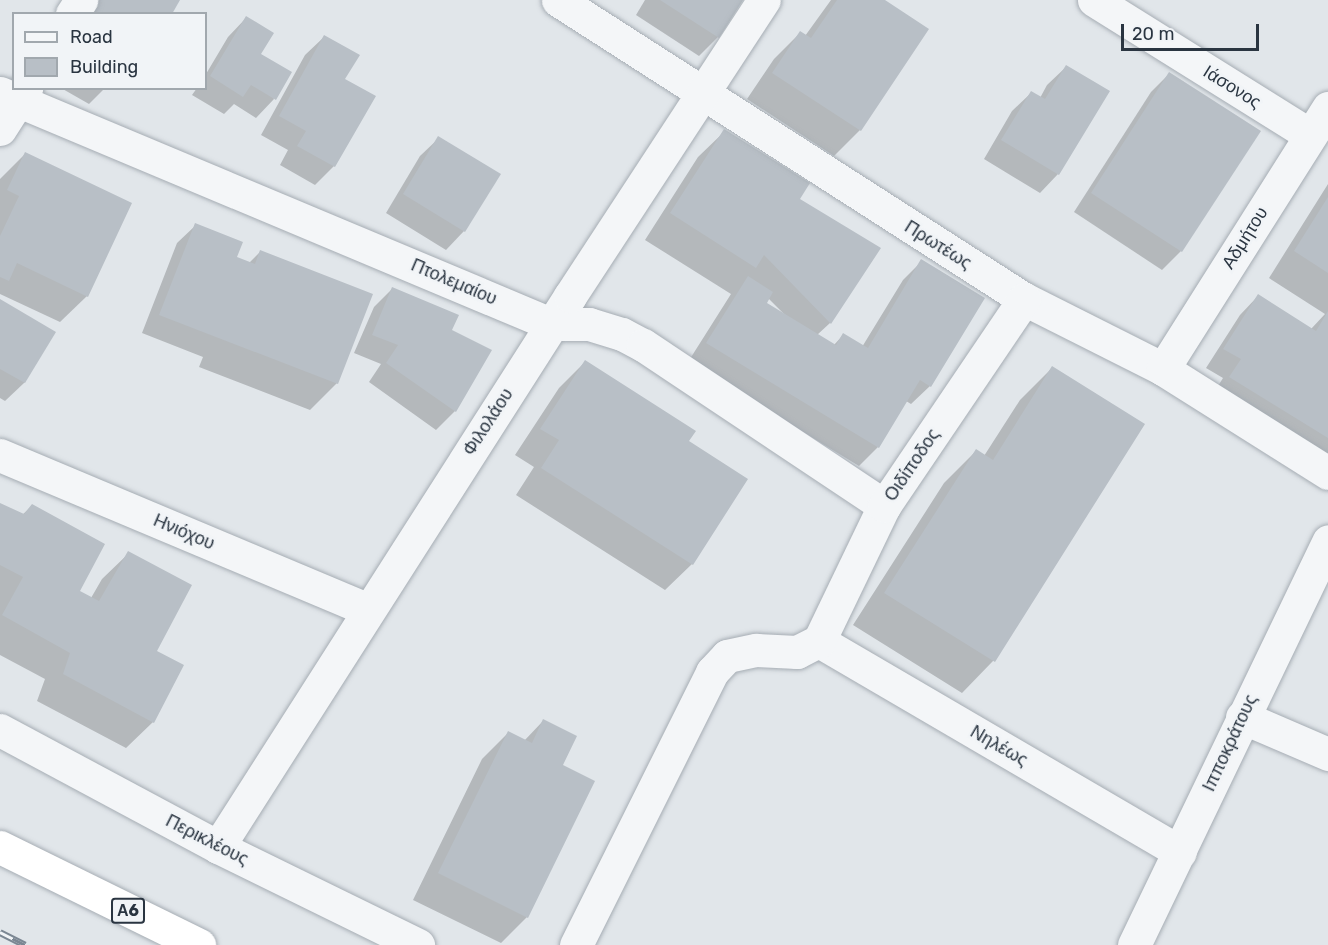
<!DOCTYPE html>
<html>
<head>
<meta charset="utf-8">
<style>
	body { margin:0 }
	#map { position:relative; width:1328px; height:945px; overflow:hidden; background:#e1e6ea; font-family:Rubik,sans-serif }
	div>[style] { position:absolute }
	[style*='--x'] { left:calc(var(--x)*1px); top:calc(var(--y)*1px); width:calc(var(--w)*1px); rotate:calc(var(--a)*1deg) }
	.shadow>* { inset:0; background:#0003 }
	.building>* { inset:0; background:#b8bfc6 }
	.roads { filter:drop-shadow(0 0 2px #a6adb4) drop-shadow(0 0 2px #a6adb4) }
	.minor>* { height:33px; margin:-16.5px; padding:0 16.5px; transform-origin:16.5px; border-radius:16.5px; background:#f4f6f8 }
	.highway>* { height:33px; margin:-16.5px; padding:0 16.5px; transform-origin:16.5px; border-radius:16.5px; background:#fff }
	.rail>* { height:7px; margin-top:-3.5px; transform-origin:0; background:repeating-linear-gradient(90deg,#f1f4f7 0 14px,#7b8793 0 28px); box-sizing:border-box; border-block:2px solid #7b8793 }
	span { translate:-50% -50%; white-space:nowrap; text-align:center; line-height:1.15; -webkit-text-stroke:5px #f1f4f7; paint-order:stroke }
	.shield-label span { padding:2px 4px; background:#f1f4f7; border:2px solid; border-radius:4px; -webkit-text-stroke-width:0 }
	.shield-label { font-size:16px; color:#2a3541; font-weight:700 }
	.street-label { font-size:18px; color:#2a3541 }
	.legend { position:absolute; left:12px; top:12px; width:195px; height:78px; box-sizing:border-box; background:#f1f4f7; border:2px solid #a1a8ae; margin:0; padding:8px 10px; list-style:none; font-size:18px; color:#2a3541 }
	.legend li { display:flex; align-items:center; gap:12px; height:30px }
	.legend b { width:30px; border:2px solid #a1a8ae }
	.scale { position:absolute; left:1121px; top:24px; width:138px; height:27px; box-sizing:border-box; border:3px solid #2a3541; border-top:0; padding-left:8px; font-size:18px; line-height:21px; white-space:nowrap; color:#2a3541; -webkit-text-stroke:4px #f1f4f7; paint-order:stroke }
</style>
</head>
<body>
<div id="map">
	<div class="shadow">
		<i style="clip-path:polygon(645px 0,742px 0,718px 37px,699px 56px,636px 15px)"></i>
		<i style="clip-path:polygon(831px 0,883px 0,860px 130px,834px 156px,747px 99px,774px 59px,800px 33px,805px 36px)"></i>
		<i style="clip-path:polygon(246px 18px,274px 99px,256px 118px,234px 104px,224px 114px,192px 95px,197px 88px,206px 88px,206px 74px,228px 37px)"></i>
		<i style="clip-path:polygon(324px 37px,343px 80px,374px 96px,334px 166px,315px 185px,280px 165px,288px 150px,261px 135px,305px 55px)"></i>
		<i style="clip-path:polygon(1066px 67px,1058px 174px,1040px 193px,984px 159px,1012px 111px,1031px 93px,1040px 98px,1047px 85px)"></i>
		<i style="clip-path:polygon(1169px 74px,1181px 251px,1162px 270px,1074px 212px,1151px 92px)"></i>
		<i style="clip-path:polygon(61px 88px,105px 88px,89px 104px)"></i>
		<i style="clip-path:polygon(evenodd,725px 131px,794px 205px,879px 249px,830px 323px,817px 335px,834px 345px,843px 335px,862px 347px,903px 280px,922px 261px,930px 386px,911px 404px,906px 401px,878px 447px,859px 466px,688px 362px,731px 294px,645px 240px,698px 157px,725px 131px,768px 298px,785px 315px,765px 304px,768px 298px)"></i>
		<i style="clip-path:polygon(439px 138px,464px 231px,446px 250px,386px 213px,420px 156px)"></i>
		<i style="clip-path:polygon(25px 154px,87px 296px,60px 322px,0 294px,0 179px)"></i>
		<i style="clip-path:polygon(1328px 184px,1328px 457px,1212px 396px,1223px 378px,1206px 368px,1240px 315px,1258px 296px,1311px 329px,1325px 314px,1269px 278px)"></i>
		<i style="clip-path:polygon(196px 225px,235px 258px,249px 263px,260px 252px,371px 295px,337px 383px,310px 410px,199px 367px,203px 357px,142px 333px,177px 243px)"></i>
		<i style="clip-path:polygon(392px 289px,450px 331px,490px 351px,455px 411px,436px 430px,369px 382px,381px 364px,354px 353px,374px 307px)"></i>
		<i style="clip-path:polygon(0 301px,54px 333px,24px 383px,5px 401px,0 398px)"></i>
		<i style="clip-path:polygon(585px 362px,687px 442px,692px 564px,665px 590px,516px 495px,534px 467px,515px 455px,559px 388px)"></i>
		<i style="clip-path:polygon(1052px 368px,1143px 425px,993px 661px,962px 693px,853px 625px,944px 483px,976px 451px,984px 456px,1020px 400px)"></i>
		<i style="clip-path:polygon(0 504px,22px 515px,32px 506px,78px 591px,91px 598px,102px 579px,129px 553px,155px 651px,153px 722px,126px 748px,37px 701px,45px 679px,0 655px)"></i>
		<i style="clip-path:polygon(543px 721px,561px 766px,527px 917px,501px 943px,413px 900px,482px 759px,508px 733px,524px 741px)"></i>
	</div>
	<div class="building">
		<i style="clip-path:polygon(99px 0,180px 0,172px 14px,91px 14px)"></i>
		<i style="clip-path:polygon(660px 0,743px 0,719px 38px)"></i>
		<i style="clip-path:polygon(837px 0,885px 0,929px 29px,861px 131px,772px 73px,800px 31px,811px 38px)"></i>
		<i style="clip-path:polygon(246px 16px,274px 33px,261px 54px,292px 72px,276px 100px,251px 85px,243px 97px,210px 76px)"></i>
		<i style="clip-path:polygon(324px 35px,360px 55px,345px 79px,376px 96px,335px 167px,297px 146px,306px 131px,279px 116px)"></i>
		<i style="clip-path:polygon(1066px 65px,1110px 91px,1059px 175px,1001px 140px,1031px 91px,1045px 99px)"></i>
		<i style="clip-path:polygon(1169px 72px,1261px 131px,1182px 252px,1091px 193px)"></i>
		<i style="clip-path:polygon(724px 129px,810px 183px,800px 199px,881px 248px,831px 324px,764px 255px,756px 268px,670px 213px)"></i>
		<i style="clip-path:polygon(438px 136px,501px 174px,465px 232px,403px 194px)"></i>
		<i style="clip-path:polygon(25px 152px,132px 203px,88px 297px,17px 263px,9px 281px,0 277px,0 236px,19px 196px,7px 190px)"></i>
		<i style="clip-path:polygon(1328px 197px,1328px 273px,1294px 251px)"></i>
		<i style="clip-path:polygon(195px 223px,243px 242px,237px 257px,255px 264px,260px 250px,373px 294px,338px 384px,159px 315px)"></i>
		<i style="clip-path:polygon(921px 259px,985px 298px,931px 387px,920px 380px,879px 448px,706px 343px,748px 276px,773px 292px,767px 303px,836px 345px,843px 333px,868px 348px)"></i>
		<i style="clip-path:polygon(392px 287px,459px 315px,452px 330px,492px 350px,456px 412px,386px 363px,398px 345px,372px 335px)"></i>
		<i style="clip-path:polygon(1258px 294px,1316px 331px,1328px 311px,1328px 438px,1229px 377px,1241px 359px,1223px 349px)"></i>
		<i style="clip-path:polygon(0 299px,56px 332px,25px 383px,0 369px)"></i>
		<i style="clip-path:polygon(585px 360px,696px 431px,689px 441px,748px 479px,693px 565px,541px 468px,559px 440px,540px 429px)"></i>
		<i style="clip-path:polygon(1052px 366px,1145px 424px,995px 662px,884px 593px,976px 449px,993px 460px)"></i>
		<i style="clip-path:polygon(0 503px,24px 514px,32px 504px,105px 544px,80px 591px,99px 601px,128px 551px,192px 585px,157px 651px,184px 665px,154px 723px,63px 674px,70px 653px,2px 615px,23px 577px,0 565px)"></i>
		<i style="clip-path:polygon(543px 719px,577px 736px,563px 765px,595px 781px,528px 918px,438px 873px,508px 731px,532px 743px)"></i>
	</div>
	<div class="roads">
		<div class="minor">
			<i style="--x:558;--y:0;--w:554;--a:32.69"></i>
			<i style="--x:1024;--y:299;--w:156;--a:26.7"></i>
			<i style="--x:1163;--y:369;--w:195;--a:32.2"></i>
			<i style="--x:1094;--y:0;--w:255;--a:32"></i>
			<i style="--x:72;--y:14;--w:17;--a:-57"></i>
			<i style="--x:0;--y:93;--w:597;--a:22.75"></i>
			<i style="--x:551;--y:324;--w:38;--a:0"></i>
			<i style="--x:589;--y:324;--w:34;--a:17"></i>
			<i style="--x:622;--y:334;--w:24;--a:28"></i>
			<i style="--x:643;--y:345;--w:290;--a:33.7"></i>
			<i style="--x:0;--y:129;--w:49;--a:-57.6"></i>
			<i style="--x:1163;--y:369;--w:309;--a:-57.7"></i>
			<i style="--x:0;--y:455;--w:399;--a:22.8"></i>
			<i style="--x:819;--y:641;--w:418;--a:30.3"></i>
			<i style="--x:819;--y:641;--w:150;--a:-64.3"></i>
			<i style="--x:884;--y:506;--w:250;--a:-55.9"></i>
			<i style="--x:1242;--y:717;--w:94;--a:23.3"></i>
			<i style="--x:0;--y:730;--w:247;--a:28.2"></i>
			<i style="--x:218;--y:847;--w:223;--a:26.1"></i>
			<i style="--x:218;--y:847;--w:654;--a:-57.43"></i>
			<i style="--x:570;--y:296;--w:354;--a:-56.8"></i>
			<i style="--x:576;--y:945;--w:305;--a:-63.5"></i>
			<i style="--x:712;--y:672;--w:22;--a:-47"></i>
			<i style="--x:727;--y:656;--w:30;--a:-12"></i>
			<i style="--x:756;--y:650;--w:41;--a:2.8"></i>
			<i style="--x:797;--y:652;--w:25;--a:-27"></i>
			<i style="--x:1134;--y:945;--w:448;--a:-64.3"></i>
		</div>
		<div class="highway">
			<i style="--x:0;--y:847;--w:222;--a:26.2"></i>
		</div>
	</div>
	<div class="rail">
		<i style="--x:0;--y:932;--w:28;--a:27"></i>
	</div>
	<div class="shield-label">
		<span style="left:128px;top:911px">Α6</span>
	</div>
	<div class="street-label">
		<span style="left:1232px;top:87px;rotate:32deg">Ιάσονος</span>
		<span style="left:1245px;top:238px;rotate:-58deg">Αδμήτου</span>
		<span style="left:938px;top:245px;rotate:32deg">Πρωτέως</span>
		<span style="left:454px;top:282px;rotate:23deg">Πτολεμαίου</span>
		<span style="left:488px;top:422px;rotate:-57deg">Φιλολάου</span>
		<span style="left:912px;top:465px;rotate:-56deg">Οιδίποδος</span>
		<span style="left:184px;top:532px;rotate:23deg">Ηνιόχου</span>
		<span style="left:1230px;top:743px;rotate:-65deg">Ιπποκράτους</span>
		<span style="left:999px;top:746px;rotate:30deg">Νηλέως</span>
		<span style="left:207px;top:840px;rotate:27deg">Περικλέους</span>
	</div>
	<ul class="legend">
	<li><b style="height:8px;background:#f4f6f8"></b>Road</li>
	<li><b style="height:16px;background:#b8bfc6"></b>Building</li>
	</ul>
	<div class="scale">20 m</div>
</div>
</body>
</html>
